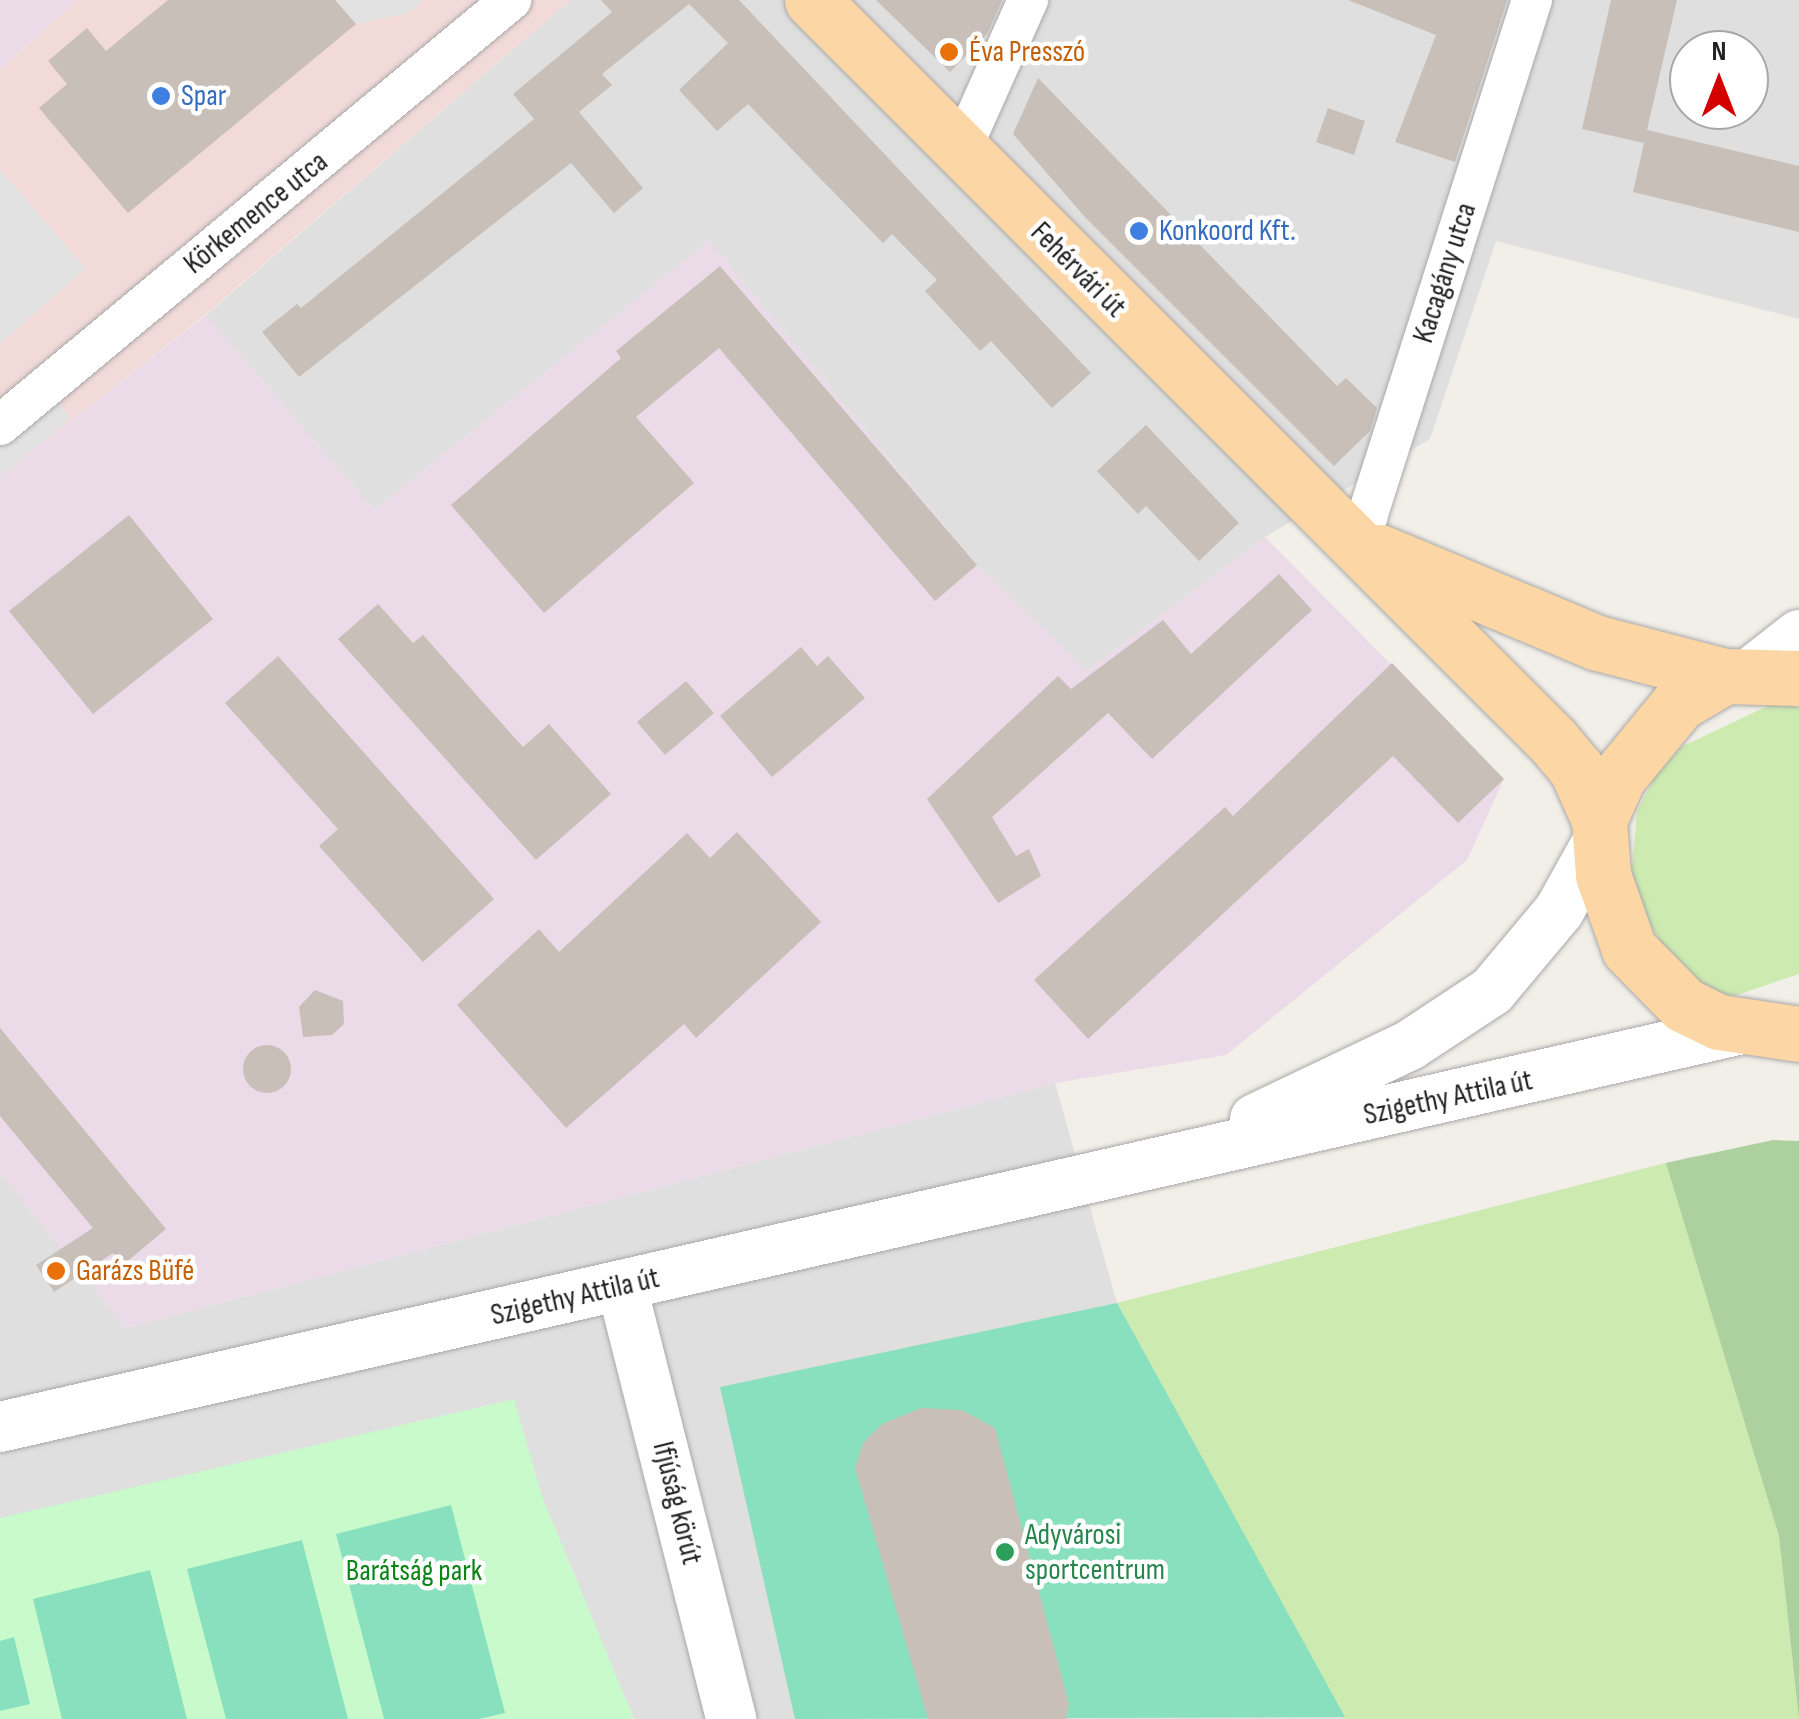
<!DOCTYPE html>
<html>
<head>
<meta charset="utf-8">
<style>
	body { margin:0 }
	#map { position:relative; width:1799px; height:1719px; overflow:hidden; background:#f2efe9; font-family:"Sofia Sans Condensed",sans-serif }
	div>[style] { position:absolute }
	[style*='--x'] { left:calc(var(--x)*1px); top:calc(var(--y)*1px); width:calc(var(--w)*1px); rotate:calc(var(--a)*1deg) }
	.residential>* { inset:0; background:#e0dfdf }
	.commercial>* { inset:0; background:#f2dad9 }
	.industrial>* { inset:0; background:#ebdbe8 }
	.grass>* { inset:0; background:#cdebb0 }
	.forest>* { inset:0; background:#add19e }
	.park>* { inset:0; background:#c8facc }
	.pitch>* { inset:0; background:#88e0be }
	.parking>* { inset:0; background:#e2e2e2 }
	.building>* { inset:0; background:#c7bfb8 }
	.round { border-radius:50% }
	.roads { filter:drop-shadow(0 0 2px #a9a9a9) drop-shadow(0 0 2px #a9a9a9) }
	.minor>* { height:40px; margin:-20px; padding:0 20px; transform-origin:20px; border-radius:20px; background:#fff }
	.tertiary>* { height:50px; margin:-25px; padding:0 25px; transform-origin:25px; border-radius:25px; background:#fff }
	.primary>* { height:55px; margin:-27.5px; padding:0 27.5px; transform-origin:27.5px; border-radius:27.5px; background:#fcd6a4 }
	.dots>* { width:28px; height:28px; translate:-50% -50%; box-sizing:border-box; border:5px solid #fff; border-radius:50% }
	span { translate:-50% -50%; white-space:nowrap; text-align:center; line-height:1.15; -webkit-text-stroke:9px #fff; paint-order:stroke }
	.food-label { font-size:30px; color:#c56008 }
	.left { translate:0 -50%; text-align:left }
	.shop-label { font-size:30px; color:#366cbe }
	.street-label { font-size:30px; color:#222 }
	.leisure-label { font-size:30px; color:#27864d }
	.park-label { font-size:30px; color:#0c8416 }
	.north { position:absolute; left:1669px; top:30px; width:100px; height:100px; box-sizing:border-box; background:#fff; border:2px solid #a7a7a7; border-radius:50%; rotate:0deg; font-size:28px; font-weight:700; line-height:40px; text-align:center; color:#222 }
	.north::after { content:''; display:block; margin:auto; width:35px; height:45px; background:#d40000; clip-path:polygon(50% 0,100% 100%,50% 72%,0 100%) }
</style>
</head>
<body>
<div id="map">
	<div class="residential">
		<i style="clip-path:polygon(evenodd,570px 0,1799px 0,1799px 319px,1496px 241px,1430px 439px,1265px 537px,1087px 671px,977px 565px,709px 241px,374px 510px,206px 315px,570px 0,1689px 50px,1749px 50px,1749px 110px,1689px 110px,1689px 50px)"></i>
		<i style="clip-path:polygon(1055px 1083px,1117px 1303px,1689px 1157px,1799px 1141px,1799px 1719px,0 1719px,0 1173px,126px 1328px)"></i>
	</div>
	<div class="commercial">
		<i style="clip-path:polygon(77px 0,570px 0,206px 314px,0 477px,0 70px)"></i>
	</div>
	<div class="industrial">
		<i style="clip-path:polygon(0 0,77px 0,0 70px)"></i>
		<i style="clip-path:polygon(709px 241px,977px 565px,1087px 671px,1265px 537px,1504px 779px,1467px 860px,1226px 1055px,1055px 1083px,126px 1328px,0 1173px,0 477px,206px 315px,374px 510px)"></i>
	</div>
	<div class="grass">
		<i style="clip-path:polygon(1778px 701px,1799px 708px,1799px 974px,1719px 1001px,1676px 967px,1630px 891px,1637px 812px,1654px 778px,1681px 747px)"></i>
		<i style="clip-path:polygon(1666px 1163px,1779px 1536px,1799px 1719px,1345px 1719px,1117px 1303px)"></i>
	</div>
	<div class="forest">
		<i style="clip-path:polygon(1773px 1140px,1799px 1141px,1799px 1719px,1779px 1536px,1666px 1163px)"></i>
	</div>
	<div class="park">
		<i style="clip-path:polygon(514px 1399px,542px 1496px,634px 1719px,0 1719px,0 1518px)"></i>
	</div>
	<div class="pitch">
		<i style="clip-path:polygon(1117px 1303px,1345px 1717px,795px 1719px,720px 1387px)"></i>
		<i style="clip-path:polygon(451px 1505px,505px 1713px,479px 1719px,384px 1719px,336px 1534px)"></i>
		<i style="clip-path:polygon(302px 1540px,348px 1719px,226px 1719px,187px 1569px)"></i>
		<i style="clip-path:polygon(150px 1570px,187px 1719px,62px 1719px,33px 1599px)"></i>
		<i style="clip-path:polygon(14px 1637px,30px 1704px,0 1711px,0 1641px)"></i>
	</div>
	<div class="parking">
		<i style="clip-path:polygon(335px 0,424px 0,409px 13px,356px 24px)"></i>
		<i style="clip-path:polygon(0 170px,86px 268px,0 344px)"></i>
		<i style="clip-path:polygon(45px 387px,71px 418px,0 477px,0 425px)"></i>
	</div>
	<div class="building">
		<i style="clip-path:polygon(168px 0,335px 0,356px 24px,128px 213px,39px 108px,67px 84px,48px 61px,87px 28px,106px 51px)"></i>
		<i style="clip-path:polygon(601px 0,739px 0,1091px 373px,1052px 408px,991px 341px,980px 351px,925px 291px,937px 280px,892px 234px,883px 243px,748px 104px,717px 131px,679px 90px,728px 43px,689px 4px,602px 74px,612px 85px,579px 112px,643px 188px,614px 213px,571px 163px,299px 377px,262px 332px,297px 304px,301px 308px,534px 119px,513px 94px,612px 12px)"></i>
		<i style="clip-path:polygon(876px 0,1002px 0,987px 34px,950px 72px)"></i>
		<i style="clip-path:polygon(1348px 0,1507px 0,1455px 162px,1395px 142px,1436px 35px)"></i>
		<i style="clip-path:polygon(1611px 0,1677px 0,1647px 130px,1799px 166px,1799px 232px,1633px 192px,1644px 143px,1582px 129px)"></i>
		<i style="clip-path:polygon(1038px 78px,1337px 386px,1346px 378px,1377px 408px,1370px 431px,1334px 466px,1085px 217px,1013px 134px)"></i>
		<i style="clip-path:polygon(1328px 108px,1365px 121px,1354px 155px,1316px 142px)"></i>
		<i style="clip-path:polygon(720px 266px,977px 565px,935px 601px,719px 348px,636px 417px,694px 483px,544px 613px,451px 505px,621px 358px,616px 351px)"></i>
		<i style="clip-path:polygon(1146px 425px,1239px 523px,1199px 561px,1146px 506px,1138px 514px,1097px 471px)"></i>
		<i style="clip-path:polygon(129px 515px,213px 619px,93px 714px,9px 611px)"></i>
		<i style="clip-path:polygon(1279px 574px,1312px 610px,1152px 759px,1108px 713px,992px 817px,1016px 856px,1029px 849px,1041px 876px,998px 903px,927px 799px,1058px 676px,1071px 689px,1163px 620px,1191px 654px)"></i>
		<i style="clip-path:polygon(378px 604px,413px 643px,423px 635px,523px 747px,549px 724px,611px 794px,536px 860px,338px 639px)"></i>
		<i style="clip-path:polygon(801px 647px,817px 666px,828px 656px,865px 698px,772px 777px,720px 716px)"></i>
		<i style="clip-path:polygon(278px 656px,494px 899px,423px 962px,319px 846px,338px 829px,225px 703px)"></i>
		<i style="clip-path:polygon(1392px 663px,1504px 779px,1458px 823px,1393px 756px,1088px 1039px,1034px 980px,1225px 807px,1233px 816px)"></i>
		<i style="clip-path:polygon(686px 681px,714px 713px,665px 755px,637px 722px)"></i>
		<i style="clip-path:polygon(737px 832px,821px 922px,696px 1038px,684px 1024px,566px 1128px,457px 1005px,539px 929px,559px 952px,687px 833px,710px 858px)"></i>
		<i style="clip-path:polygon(315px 990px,343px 1001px,344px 1024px,332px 1035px,303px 1037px,299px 1007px)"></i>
		<i style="clip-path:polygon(0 1028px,166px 1229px,123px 1265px,113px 1253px,54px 1292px,36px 1265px,93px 1228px,0 1116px)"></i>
		<i class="round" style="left:243px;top:1045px;width:48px;height:48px"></i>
		<i style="clip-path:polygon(921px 1408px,962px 1410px,995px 1428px,1069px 1704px,1066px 1719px,928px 1719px,855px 1468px,863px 1443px,882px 1424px)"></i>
	</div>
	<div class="roads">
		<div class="minor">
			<i style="--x:960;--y:152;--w:167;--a:-65.9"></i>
			<i style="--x:0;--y:425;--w:665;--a:-39.75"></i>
			<i style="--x:1345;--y:537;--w:30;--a:-42"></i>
			<i style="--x:1367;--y:517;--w:543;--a:-72.3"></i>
		</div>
		<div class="tertiary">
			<i style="--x:1748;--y:675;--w:65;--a:-38.1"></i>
			<i style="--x:1255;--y:1119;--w:172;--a:-25.5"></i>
			<i style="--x:1410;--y:1045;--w:98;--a:-33.4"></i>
			<i style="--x:1492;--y:991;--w:104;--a:-50.1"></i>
			<i style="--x:1559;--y:911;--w:80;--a:-60.9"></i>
			<i style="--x:622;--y:1287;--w:446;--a:75.8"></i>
			<i style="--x:0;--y:1427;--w:1792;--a:-12.87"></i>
		</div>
		<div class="primary">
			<i style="--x:812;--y:0;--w:1048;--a:45"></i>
			<i style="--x:1553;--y:741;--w:35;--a:50"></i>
			<i style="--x:1576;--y:768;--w:57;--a:66.1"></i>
			<i style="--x:1380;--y:552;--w:236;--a:22.7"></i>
			<i style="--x:1598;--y:643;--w:131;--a:14.6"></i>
			<i style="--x:1725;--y:676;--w:74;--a:1.5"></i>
			<i style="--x:1725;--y:676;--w:53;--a:149.6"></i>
			<i style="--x:1679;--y:703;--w:94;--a:129.4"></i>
			<i style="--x:1619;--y:776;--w:48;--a:114.4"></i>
			<i style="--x:1599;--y:820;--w:55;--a:85.8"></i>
			<i style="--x:1603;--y:875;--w:78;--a:70.6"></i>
			<i style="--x:1629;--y:949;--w:78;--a:45.5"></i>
			<i style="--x:1684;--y:1005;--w:39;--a:26"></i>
			<i style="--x:1719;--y:1022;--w:81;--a:8.5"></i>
		</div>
	</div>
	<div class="dots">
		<i style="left:949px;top:52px;background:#e8710a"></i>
		<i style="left:161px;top:96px;background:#3f7fe0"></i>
		<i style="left:1139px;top:231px;background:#3f7fe0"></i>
		<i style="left:56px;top:1271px;background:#e8710a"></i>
		<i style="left:1005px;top:1552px;background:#2e9e5b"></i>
	</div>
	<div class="food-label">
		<span class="left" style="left:969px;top:52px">Éva Presszó</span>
		<span class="left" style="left:76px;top:1271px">Garázs Büfé</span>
	</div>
	<div class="shop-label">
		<span class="left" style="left:181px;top:96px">Spar</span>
		<span class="left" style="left:1159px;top:231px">Konkoord Kft.</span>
	</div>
	<div class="street-label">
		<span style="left:256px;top:213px;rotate:-39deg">Körkemence utca</span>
		<span style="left:1078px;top:270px;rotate:45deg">Fehérvári út</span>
		<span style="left:1445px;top:273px;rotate:-72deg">Kacagány utca</span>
		<span style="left:1448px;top:1098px;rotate:-12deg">Szigethy Attila út</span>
		<span style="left:575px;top:1297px;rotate:-13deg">Szigethy Attila út</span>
		<span style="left:677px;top:1503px;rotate:76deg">Ifjúság körút</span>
	</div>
	<div class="leisure-label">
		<span class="left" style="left:1025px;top:1552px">Adyvárosi<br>sportcentrum</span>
	</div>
	<div class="park-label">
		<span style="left:414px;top:1571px">Barátság park</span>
	</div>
	<div class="north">N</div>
</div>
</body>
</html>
